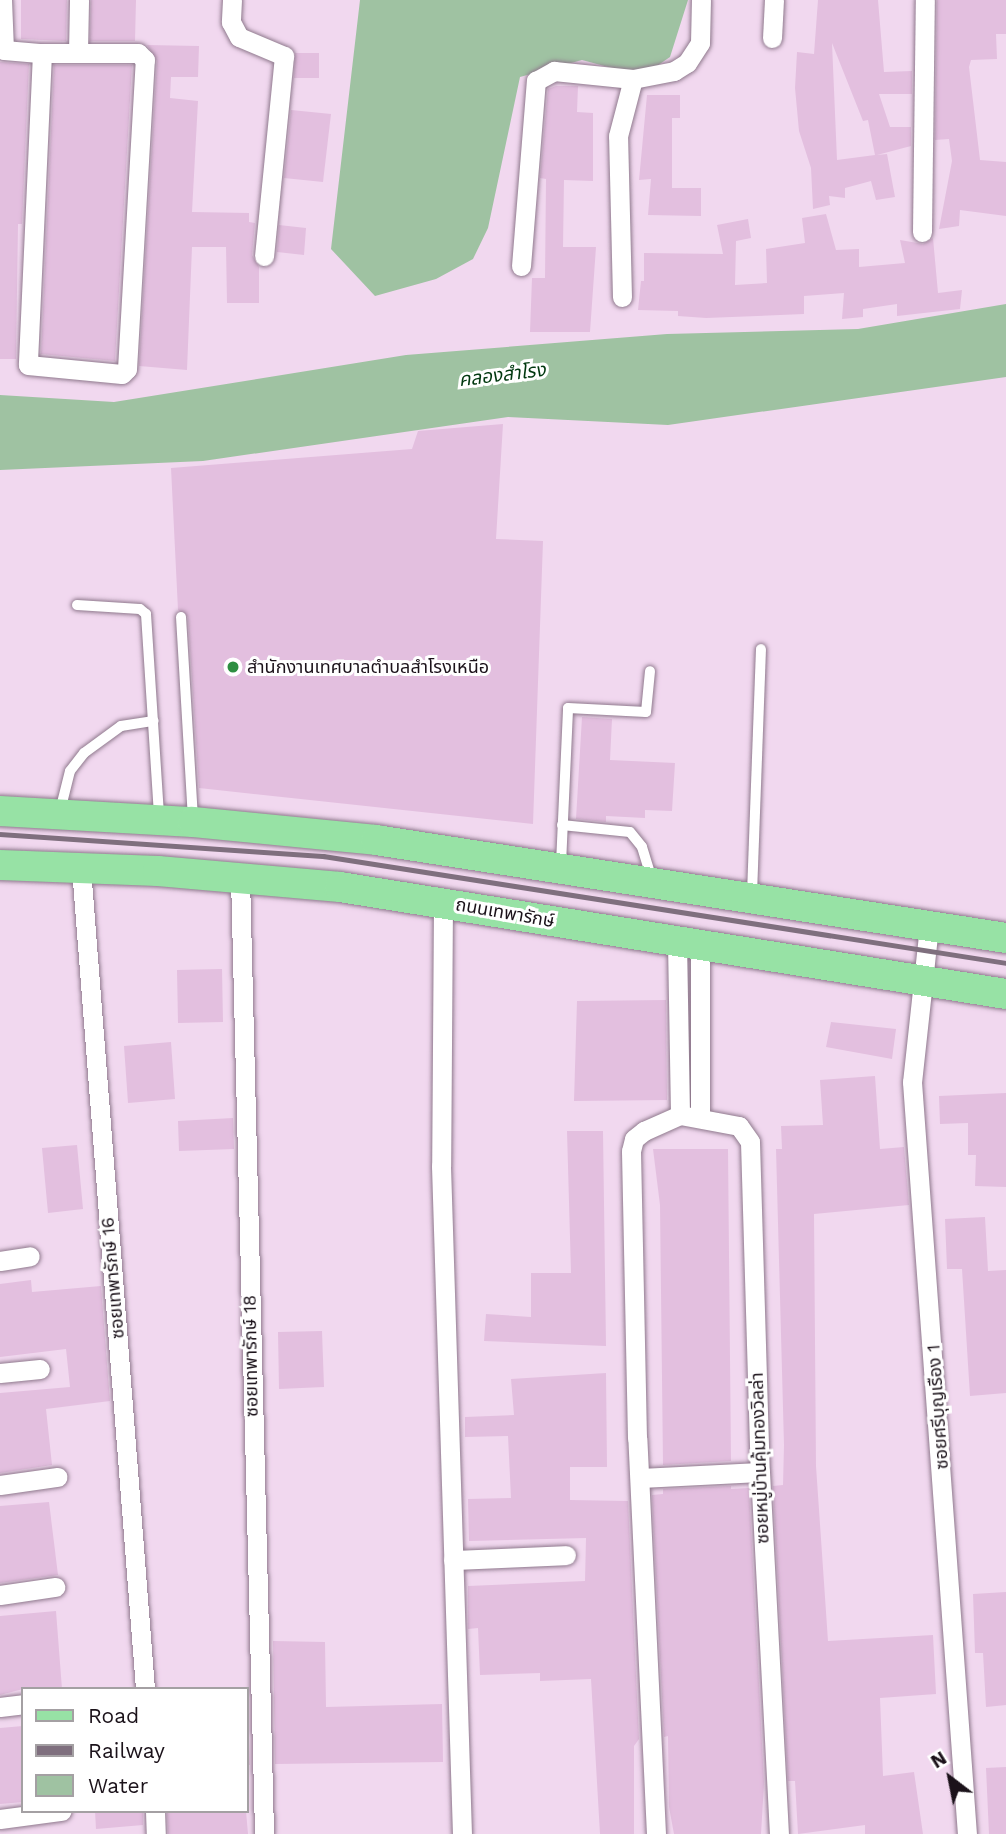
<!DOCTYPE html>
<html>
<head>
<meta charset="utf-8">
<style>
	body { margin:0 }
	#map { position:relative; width:1006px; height:1834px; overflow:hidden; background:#f1d8ef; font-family:"Work Sans","Noto Sans Thai",sans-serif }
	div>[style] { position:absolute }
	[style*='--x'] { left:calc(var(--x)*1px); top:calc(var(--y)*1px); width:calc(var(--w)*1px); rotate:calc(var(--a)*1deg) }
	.water>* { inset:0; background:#9fc2a2 }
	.building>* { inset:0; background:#e3bfdf }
	.roads { filter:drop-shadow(0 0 2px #8f798d) drop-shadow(0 0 2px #8f798d) }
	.service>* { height:10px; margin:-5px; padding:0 5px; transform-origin:5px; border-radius:5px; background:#fff }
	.minor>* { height:19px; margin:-9.5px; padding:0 9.5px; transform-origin:9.5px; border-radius:9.5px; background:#fff }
	.primary>* { height:30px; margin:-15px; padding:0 15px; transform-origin:15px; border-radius:15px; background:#97e2a5 }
	.rail>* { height:5px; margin:-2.5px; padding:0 2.5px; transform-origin:2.5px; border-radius:2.5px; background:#7f6f7e }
	.dots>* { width:19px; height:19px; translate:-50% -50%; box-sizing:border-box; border:4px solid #fff; border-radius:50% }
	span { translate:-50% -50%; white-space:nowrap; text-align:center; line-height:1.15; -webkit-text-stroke:6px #fff; paint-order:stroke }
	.poi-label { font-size:18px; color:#1b121a }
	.left { translate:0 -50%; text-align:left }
	.street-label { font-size:18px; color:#1b121a }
	.water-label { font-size:19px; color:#00380f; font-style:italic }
	.legend { position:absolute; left:21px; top:1687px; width:228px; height:126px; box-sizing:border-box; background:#fff; border:2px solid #a4a0a3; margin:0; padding:9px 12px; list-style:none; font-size:21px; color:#1b121a }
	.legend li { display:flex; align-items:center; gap:14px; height:35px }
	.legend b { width:35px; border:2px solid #a4a0a3 }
	.north { position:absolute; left:915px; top:1743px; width:70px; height:70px; -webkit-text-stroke:5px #fff; paint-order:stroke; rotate:328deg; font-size:19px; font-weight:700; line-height:28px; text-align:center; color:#1b121a }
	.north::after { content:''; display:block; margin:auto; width:24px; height:32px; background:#1b121a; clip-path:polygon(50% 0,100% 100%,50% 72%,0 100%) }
</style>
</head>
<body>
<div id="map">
	<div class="water">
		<i style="clip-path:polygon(360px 0,688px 0,670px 57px,642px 76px,582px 60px,520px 77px,488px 228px,473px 259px,436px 279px,375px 296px,331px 249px)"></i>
		<i style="clip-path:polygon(1006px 304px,1006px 377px,668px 425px,508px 417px,203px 461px,0 470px,0 395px,114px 402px,406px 355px,667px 334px,858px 329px)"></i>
	</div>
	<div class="building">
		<i style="clip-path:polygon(21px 0,67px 0,66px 41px,21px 39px)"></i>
		<i style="clip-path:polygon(91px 0,136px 0,135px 41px,90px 41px)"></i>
		<i style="clip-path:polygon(evenodd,818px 0,878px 0,884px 72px,912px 71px,912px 94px,879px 94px,890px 127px,911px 127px,911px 146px,877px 155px,887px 154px,895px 197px,876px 200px,871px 181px,845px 188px,845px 198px,829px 196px,830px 205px,813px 209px,811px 168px,799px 131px,795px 88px,797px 52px,814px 54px,818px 0,832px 43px,863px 121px,868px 120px,875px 155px,837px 160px,832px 43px)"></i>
		<i style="clip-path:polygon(937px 0,1006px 0,1006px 34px,996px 34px,997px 59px,971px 60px,969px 67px,980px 160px,1006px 162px,1006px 216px,960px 210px,959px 226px,939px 229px,952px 161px,949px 139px,935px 140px)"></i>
		<i style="clip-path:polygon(147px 45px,199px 46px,198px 77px,171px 77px,170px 98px,198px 101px,192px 212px,249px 213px,249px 222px,255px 223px,252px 255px,259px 267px,259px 303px,227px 303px,226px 247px,192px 247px,187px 370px,139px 366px,157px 61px)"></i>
		<i style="clip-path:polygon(295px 53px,319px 53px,319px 78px,294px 78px)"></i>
		<i style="clip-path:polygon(0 62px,29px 64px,22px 224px,18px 224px,16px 359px,0 359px)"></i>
		<i style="clip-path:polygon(54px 65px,132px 65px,115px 361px,41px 354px)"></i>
		<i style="clip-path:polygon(556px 86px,578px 86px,577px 112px,593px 113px,593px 181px,564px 180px,563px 247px,596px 247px,590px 332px,530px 332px,532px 278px,545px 278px,546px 179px,540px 178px,548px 89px)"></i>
		<i style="clip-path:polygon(647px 95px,680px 95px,680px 118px,672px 118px,672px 188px,701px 188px,701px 216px,648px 215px,651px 179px,639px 180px)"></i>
		<i style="clip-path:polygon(291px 110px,331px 114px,323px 182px,284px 178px)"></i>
		<i style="clip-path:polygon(826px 214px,836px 250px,859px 249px,859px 267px,905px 263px,900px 240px,923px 244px,933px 238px,938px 293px,962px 290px,960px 309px,897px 316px,897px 304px,863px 309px,863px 317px,842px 319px,844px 293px,804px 296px,804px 314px,706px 318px,678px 316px,678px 311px,638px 310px,641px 281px,644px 281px,644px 253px,723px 254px,717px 225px,748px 219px,751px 238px,736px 241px,735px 285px,767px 283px,766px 249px,805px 243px,802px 218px)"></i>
		<i style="clip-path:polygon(279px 225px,306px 228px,304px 255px,277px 252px)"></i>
		<i style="clip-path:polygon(503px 424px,496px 539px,543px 541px,533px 824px,199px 788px,188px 617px,178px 610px,171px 468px,412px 449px,418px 431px)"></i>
		<i style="clip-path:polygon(582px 717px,612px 719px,610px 760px,675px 763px,672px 811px,645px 810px,645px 818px,606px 816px,606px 822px,576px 819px)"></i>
		<i style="clip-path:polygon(222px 969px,223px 1022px,178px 1023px,177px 970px)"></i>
		<i style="clip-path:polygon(666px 1000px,667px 1100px,574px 1101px,577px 1001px)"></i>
		<i style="clip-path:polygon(831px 1022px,896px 1029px,892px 1059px,826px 1047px)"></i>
		<i style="clip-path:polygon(171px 1042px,175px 1099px,128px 1103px,124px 1046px)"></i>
		<i style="clip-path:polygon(875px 1076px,880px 1149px,904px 1147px,909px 1205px,814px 1214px,816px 1466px,828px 1641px,933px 1635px,936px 1694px,880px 1698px,883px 1776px,914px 1772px,923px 1834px,865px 1834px,865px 1825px,798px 1834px,795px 1781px,788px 1781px,773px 1486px,783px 1485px,784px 1445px,776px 1149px,782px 1149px,781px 1126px,823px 1125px,820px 1080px)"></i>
		<i style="clip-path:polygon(1006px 1093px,1006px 1187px,975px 1186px,976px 1155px,968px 1155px,968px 1123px,940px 1124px,939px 1096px)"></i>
		<i style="clip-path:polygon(233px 1118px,234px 1149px,179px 1151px,178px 1121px)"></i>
		<i style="clip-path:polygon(567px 1131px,603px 1131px,606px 1346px,484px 1341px,486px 1314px,531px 1317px,531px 1273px,571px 1273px)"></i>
		<i style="clip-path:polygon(77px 1145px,83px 1209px,48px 1213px,42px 1148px)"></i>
		<i style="clip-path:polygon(653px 1149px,728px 1149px,731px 1461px,663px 1465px,660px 1205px)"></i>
		<i style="clip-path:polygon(985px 1217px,988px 1271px,1006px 1270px,1006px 1393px,970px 1396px,962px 1269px,947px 1269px,945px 1219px)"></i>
		<i style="clip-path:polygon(31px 1280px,32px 1292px,101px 1286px,110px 1401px,46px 1409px,52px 1465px,0 1473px,0 1393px,70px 1387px,66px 1349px,0 1357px,0 1284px)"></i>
		<i style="clip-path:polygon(322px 1331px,324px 1387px,279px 1389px,278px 1332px)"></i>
		<i style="clip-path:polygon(606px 1373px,607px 1467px,570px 1467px,570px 1500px,628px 1501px,639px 1739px,634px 1746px,634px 1834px,600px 1834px,591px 1679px,540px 1681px,540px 1673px,480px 1675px,478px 1628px,468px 1629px,468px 1586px,585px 1581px,586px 1538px,469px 1541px,468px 1499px,511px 1498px,508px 1436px,465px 1437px,465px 1417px,514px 1415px,511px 1379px)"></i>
		<i style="clip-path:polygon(731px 1486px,731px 1489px,749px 1488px,764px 1783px,761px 1834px,674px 1834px,669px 1807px,668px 1736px,664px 1737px,652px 1495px,663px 1494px,663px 1489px)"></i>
		<i style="clip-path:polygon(49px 1502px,58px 1575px,0 1583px,0 1506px)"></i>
		<i style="clip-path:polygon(1006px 1592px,1006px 1705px,986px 1707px,983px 1653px,975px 1653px,973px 1594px)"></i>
		<i style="clip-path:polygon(56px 1611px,62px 1689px,23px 1689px,0 1695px,0 1616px)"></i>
		<i style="clip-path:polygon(273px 1641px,325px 1642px,326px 1707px,442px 1704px,443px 1762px,275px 1764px)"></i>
		<i style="clip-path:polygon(247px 1690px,250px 1765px,247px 1765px)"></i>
		<i style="clip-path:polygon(23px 1726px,23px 1802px,0 1804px,0 1728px)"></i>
		<i style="clip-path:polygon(1006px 1767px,1006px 1834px,989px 1834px,986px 1768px)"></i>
		<i style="clip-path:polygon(95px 1811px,143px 1811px,143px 1825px,96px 1829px)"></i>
		<i style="clip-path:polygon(167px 1811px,246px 1811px,248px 1834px,168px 1834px)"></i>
	</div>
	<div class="roads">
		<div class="service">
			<i style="--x:77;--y:605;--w:63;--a:3.6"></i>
			<i style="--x:140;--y:609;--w:8;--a:40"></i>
			<i style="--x:146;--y:614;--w:202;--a:86.3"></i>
			<i style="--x:181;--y:617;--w:201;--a:86.6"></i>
			<i style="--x:60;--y:811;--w:41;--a:-76"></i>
			<i style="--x:70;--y:771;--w:23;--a:-52"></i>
			<i style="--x:84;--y:753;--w:46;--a:-36.1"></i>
			<i style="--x:121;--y:726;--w:33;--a:-9"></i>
			<i style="--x:562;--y:825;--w:68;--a:5.9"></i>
			<i style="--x:630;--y:832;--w:19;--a:51"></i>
			<i style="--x:642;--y:847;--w:34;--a:73"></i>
			<i style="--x:561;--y:864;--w:156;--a:-87.4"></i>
			<i style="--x:568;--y:708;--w:78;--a:2.9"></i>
			<i style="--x:646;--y:712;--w:41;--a:-84.4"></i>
			<i style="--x:752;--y:894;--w:245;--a:-87.9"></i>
		</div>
		<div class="minor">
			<i style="--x:2;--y:0;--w:50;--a:87.7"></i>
			<i style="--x:4;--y:50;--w:38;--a:5"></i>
			<i style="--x:42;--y:53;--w:312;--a:92.6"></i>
			<i style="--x:28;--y:365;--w:94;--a:5.5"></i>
			<i style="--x:122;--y:374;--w:7;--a:-45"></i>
			<i style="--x:127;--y:369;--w:310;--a:-86.7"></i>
			<i style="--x:145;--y:60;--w:10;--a:-135"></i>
			<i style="--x:138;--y:53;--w:60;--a:180"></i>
			<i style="--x:78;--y:53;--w:53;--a:-88.9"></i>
			<i style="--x:232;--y:0;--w:22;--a:93"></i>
			<i style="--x:231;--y:22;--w:17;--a:62"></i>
			<i style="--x:239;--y:37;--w:49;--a:22.9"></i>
			<i style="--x:284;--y:56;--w:201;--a:95.7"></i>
			<i style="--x:772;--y:38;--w:38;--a:-87"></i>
			<i style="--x:42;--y:53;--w:36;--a:0"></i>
			<i style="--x:922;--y:232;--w:232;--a:-89.3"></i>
			<i style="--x:521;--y:266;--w:186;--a:-85.4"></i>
			<i style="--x:536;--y:81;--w:21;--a:-29"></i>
			<i style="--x:554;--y:71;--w:79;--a:5.8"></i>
			<i style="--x:633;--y:79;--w:42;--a:-11"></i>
			<i style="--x:674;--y:71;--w:15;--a:-32"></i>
			<i style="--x:687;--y:63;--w:24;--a:-57"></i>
			<i style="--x:700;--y:43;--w:43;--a:-88.7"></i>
			<i style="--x:622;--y:297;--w:161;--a:-91.4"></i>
			<i style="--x:618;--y:136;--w:59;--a:-75.3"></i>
			<i style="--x:81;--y:868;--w:823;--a:85.54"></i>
			<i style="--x:240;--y:877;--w:957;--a:88.56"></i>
			<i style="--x:443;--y:903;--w:263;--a:90.4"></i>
			<i style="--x:441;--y:1166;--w:668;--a:88.2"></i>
			<i style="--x:929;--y:926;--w:157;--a:96.2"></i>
			<i style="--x:912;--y:1082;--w:754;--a:85.82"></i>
			<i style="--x:677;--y:942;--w:173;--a:89"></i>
			<i style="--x:700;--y:945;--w:171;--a:90"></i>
			<i style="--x:0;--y:1261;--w:30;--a:-9"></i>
			<i style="--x:0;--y:1373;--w:40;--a:-5.7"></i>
			<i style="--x:640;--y:1478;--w:120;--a:-2.9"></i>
			<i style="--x:0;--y:1485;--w:58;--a:-8"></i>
			<i style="--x:453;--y:1560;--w:113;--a:-2.5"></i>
			<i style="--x:0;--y:1595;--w:56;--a:-8.3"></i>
			<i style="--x:0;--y:1707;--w:23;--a:-7"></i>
			<i style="--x:155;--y:1811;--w:23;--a:88"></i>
			<i style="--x:0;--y:1819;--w:62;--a:-7.5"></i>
			<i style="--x:656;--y:1834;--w:396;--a:-92.7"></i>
			<i style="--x:637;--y:1438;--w:287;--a:-91.2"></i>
			<i style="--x:631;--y:1151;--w:12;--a:-76"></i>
			<i style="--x:634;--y:1139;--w:13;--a:-39"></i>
			<i style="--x:644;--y:1131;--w:39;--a:-24"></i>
			<i style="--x:680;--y:1115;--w:60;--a:10.6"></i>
			<i style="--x:739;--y:1126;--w:19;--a:55"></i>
			<i style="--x:750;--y:1142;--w:330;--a:88.3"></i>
			<i style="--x:760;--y:1472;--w:362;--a:87"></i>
		</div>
		<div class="primary">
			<i style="--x:0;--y:811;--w:193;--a:3.3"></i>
			<i style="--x:193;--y:822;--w:184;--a:5.6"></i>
			<i style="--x:376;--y:840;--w:638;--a:8.84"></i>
			<i style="--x:0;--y:865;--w:158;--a:2.2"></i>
			<i style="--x:158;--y:871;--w:183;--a:5"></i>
			<i style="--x:340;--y:887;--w:675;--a:9.13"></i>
		</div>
	</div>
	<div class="rail">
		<i style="--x:0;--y:834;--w:324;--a:3.9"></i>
		<i style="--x:323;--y:856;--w:691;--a:8.9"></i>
	</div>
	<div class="dots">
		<i style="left:233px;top:667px;background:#2d8e41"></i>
	</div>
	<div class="poi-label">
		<span class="left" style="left:247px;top:667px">สำนักงานเทศบาลตำบลสำโรงเหนือ</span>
	</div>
	<div class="street-label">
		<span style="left:505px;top:913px;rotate:10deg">ถนนเทพารักษ์</span>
		<span style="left:113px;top:1278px;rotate:-95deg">ซอยเทพารักษ์ 16</span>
		<span style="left:251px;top:1356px;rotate:-91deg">ซอยเทพารักษ์ 18</span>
		<span style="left:938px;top:1407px;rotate:-94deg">ซอยศรีบุญเรือง 1</span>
		<span style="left:760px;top:1458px;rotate:-92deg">ซอยหมู่บ้านคุ้มทองวิลล่า</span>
	</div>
	<div class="water-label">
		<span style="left:502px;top:375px;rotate:-7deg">คลองสำโรง</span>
	</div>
	<ul class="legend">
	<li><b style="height:9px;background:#97e2a5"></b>Road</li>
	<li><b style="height:9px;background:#7f6f7e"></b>Railway</li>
	<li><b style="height:19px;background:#9fc2a2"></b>Water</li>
	</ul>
	<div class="north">N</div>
</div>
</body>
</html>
